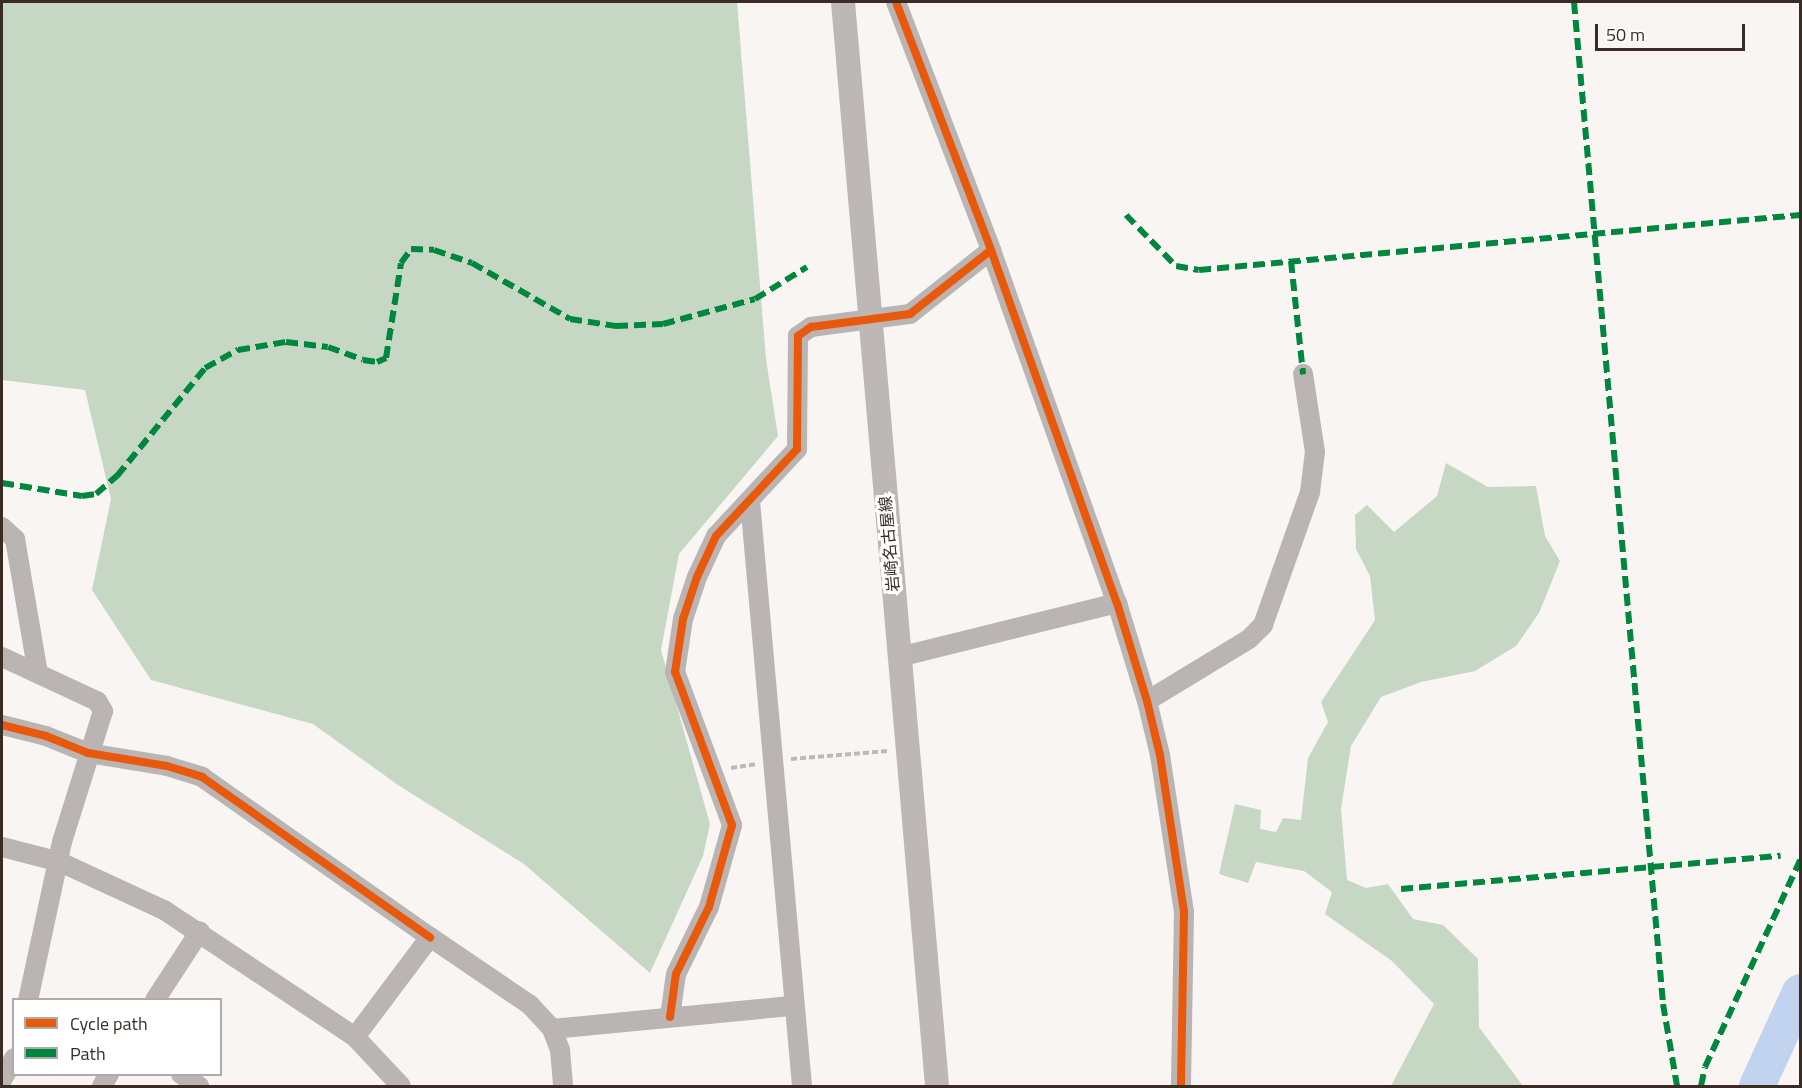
<!DOCTYPE html>
<html>
<head>
<meta charset="utf-8">
<style>
	body { margin:0 }
	#map { position:relative; width:1802px; height:1088px; overflow:hidden; background:#f9f5f3; font-family:"Titillium Web","Noto Sans JP",sans-serif }
	div>[style] { position:absolute }
	[style*='--x'] { left:calc(var(--x)*1px); top:calc(var(--y)*1px); width:calc(var(--w)*1px); rotate:calc(var(--a)*1deg) }
	.forest>* { inset:0; background:#c6d8c4 }
	.river>* { height:36px; margin:-18px; padding:0 18px; transform-origin:18px; border-radius:18px; background:#c2d3ef }
	.path>* { height:4px; margin-top:-2px; transform-origin:0; background:repeating-linear-gradient(90deg,#bebab8 0 6px,transparent 0 9px) }
	.minor>* { height:20px; margin:-10px; padding:0 10px; transform-origin:10px; border-radius:10px; background:#bab4b3 }
	.major>* { height:24px; margin:-12px; padding:0 12px; transform-origin:12px; border-radius:12px; background:#bdb7b6 }
	.quiet>* { height:6px; margin-top:-3px; transform-origin:0; background:repeating-linear-gradient(90deg,#00873e 0 12px,transparent 0 18px) }
	.cycleway>* { height:8px; margin:-4px; padding:0 4px; transform-origin:4px; border-radius:4px; background:#e8590c }
	span { translate:-50% -50%; white-space:nowrap; text-align:center; line-height:1.15; -webkit-text-stroke:6px #fff; paint-order:stroke }
	.street-label { font-size:16px; color:#3a2c24 }
	.frame { position:absolute; inset:0; border:3px solid #3a2c24; pointer-events:none }
	.legend { position:absolute; left:12px; top:998px; width:210px; height:78px; box-sizing:border-box; background:#fff; border:2px solid #b0aba7; margin:0; padding:8px 10px; list-style:none; font-size:18px; color:#3a2c24 }
	.legend li { display:flex; align-items:center; gap:12px; height:30px }
	.legend b { width:30px; border:2px solid #b0aba7 }
	.scale { position:absolute; left:1595px; top:24px; width:150px; height:27px; box-sizing:border-box; border:3px solid #3a2c24; border-top:0; padding-left:8px; font-size:18px; line-height:21px; white-space:nowrap; color:#3a2c24; -webkit-text-stroke:4px #fff; paint-order:stroke }
</style>
</head>
<body>
<div id="map">
	<div class="forest">
		<i style="clip-path:polygon(2px 2px,737px 2px,766px 359px,778px 436px,679px 554px,661px 650px,710px 824px,703px 856px,650px 973px,524px 864px,398px 785px,313px 724px,151px 680px,92px 590px,111px 499px,85px 390px,2px 380px)"></i>
		<i style="clip-path:polygon(1446px 463px,1488px 487px,1536px 486px,1545px 536px,1560px 561px,1539px 613px,1516px 646px,1475px 671px,1421px 682px,1381px 697px,1351px 746px,1341px 809px,1347px 880px,1366px 888px,1388px 884px,1413px 919px,1443px 925px,1478px 959px,1479px 1027px,1523px 1086px,1391px 1086px,1434px 1004px,1392px 961px,1325px 914px,1332px 892px,1304px 871px,1256px 862px,1248px 883px,1219px 874px,1235px 804px,1261px 810px,1260px 829px,1276px 832px,1283px 818px,1301px 820px,1308px 758px,1328px 722px,1321px 702px,1375px 620px,1370px 576px,1356px 549px,1355px 515px,1367px 505px,1394px 532px,1437px 496px)"></i>
	</div>
	<div class="river">
		<i style="--x:1757;--y:1086;--w:103;--a:-65.4"></i>
	</div>
	<div class="path">
		<i style="--x:791;--y:759;--w:97;--a:-4.7"></i>
		<i style="--x:731;--y:768;--w:26;--a:-9"></i>
	</div>
	<div class="minor">
		<i style="--x:896;--y:2;--w:266;--a:69"></i>
		<i style="--x:991;--y:250;--w:375;--a:70.4"></i>
		<i style="--x:1117;--y:603;--w:102;--a:73"></i>
		<i style="--x:1147;--y:701;--w:56;--a:76.5"></i>
		<i style="--x:1160;--y:755;--w:159;--a:81.3"></i>
		<i style="--x:1184;--y:912;--w:174;--a:91"></i>
		<i style="--x:750;--y:501;--w:587;--a:84.92"></i>
		<i style="--x:2;--y:527;--w:18;--a:43"></i>
		<i style="--x:15;--y:539;--w:136;--a:80.3"></i>
		<i style="--x:2;--y:657;--w:105;--a:24.9"></i>
		<i style="--x:97;--y:701;--w:12;--a:59"></i>
		<i style="--x:103;--y:711;--w:137;--a:107.4"></i>
		<i style="--x:62;--y:842;--w:162;--a:102.1"></i>
		<i style="--x:899;--y:657;--w:225;--a:-13.9"></i>
		<i style="--x:1147;--y:701;--w:119;--a:-31.3"></i>
		<i style="--x:1249;--y:639;--w:20;--a:-45"></i>
		<i style="--x:1263;--y:625;--w:141;--a:-70.5"></i>
		<i style="--x:1310;--y:492;--w:40;--a:-82.9"></i>
		<i style="--x:1315;--y:452;--w:79;--a:-98.7"></i>
		<i style="--x:2;--y:725;--w:45;--a:14"></i>
		<i style="--x:46;--y:736;--w:45;--a:22"></i>
		<i style="--x:88;--y:753;--w:80;--a:9.3"></i>
		<i style="--x:167;--y:766;--w:37;--a:17"></i>
		<i style="--x:202;--y:777;--w:279;--a:35.1"></i>
		<i style="--x:2;--y:847;--w:60;--a:14.5"></i>
		<i style="--x:60;--y:862;--w:115;--a:24.8"></i>
		<i style="--x:164;--y:910;--w:229;--a:33.6"></i>
		<i style="--x:355;--y:1037;--w:67;--a:46.8"></i>
		<i style="--x:155;--y:1000;--w:82;--a:-56.9"></i>
		<i style="--x:670;--y:1017;--w:43;--a:-82.1"></i>
		<i style="--x:676;--y:974;--w:75;--a:-63.8"></i>
		<i style="--x:709;--y:907;--w:85;--a:-74.3"></i>
		<i style="--x:732;--y:825;--w:163;--a:-110.4"></i>
		<i style="--x:675;--y:672;--w:54;--a:-81.4"></i>
		<i style="--x:683;--y:619;--w:44;--a:-71.6"></i>
		<i style="--x:697;--y:577;--w:45;--a:-65.1"></i>
		<i style="--x:716;--y:536;--w:119;--a:-47"></i>
		<i style="--x:797;--y:449;--w:113;--a:-89.5"></i>
		<i style="--x:798;--y:336;--w:16;--a:-35"></i>
		<i style="--x:811;--y:327;--w:100;--a:-7.5"></i>
		<i style="--x:910;--y:314;--w:103;--a:-38.3"></i>
		<i style="--x:552;--y:1029;--w:242;--a:-5.5"></i>
		<i style="--x:355;--y:1037;--w:125;--a:-53.1"></i>
		<i style="--x:430;--y:937;--w:121;--a:34.2"></i>
		<i style="--x:530;--y:1005;--w:33;--a:47"></i>
		<i style="--x:552;--y:1029;--w:22;--a:69"></i>
		<i style="--x:560;--y:1050;--w:36;--a:85"></i>
		<i style="--x:181;--y:1074;--w:22;--a:34"></i>
		<i style="--x:2;--y:1080;--w:25;--a:-61"></i>
		<i style="--x:102;--y:1086;--w:14;--a:-60"></i>
	</div>
	<div class="major">
		<i style="--x:843;--y:2;--w:1088;--a:85.04"></i>
	</div>
	<div class="quiet">
		<i style="--x:1574;--y:2;--w:1006;--a:84.92"></i>
		<i style="--x:1663;--y:1004;--w:83;--a:80.3"></i>
		<i style="--x:1126;--y:215;--w:71;--a:45.6"></i>
		<i style="--x:1176;--y:266;--w:23;--a:10"></i>
		<i style="--x:1199;--y:270;--w:604;--a:-5.23"></i>
		<i style="--x:1291;--y:261;--w:114;--a:83.9"></i>
		<i style="--x:2;--y:483;--w:81;--a:9.2"></i>
		<i style="--x:82;--y:496;--w:14;--a:-8"></i>
		<i style="--x:96;--y:494;--w:28;--a:-41"></i>
		<i style="--x:117;--y:476;--w:139;--a:-50.8"></i>
		<i style="--x:205;--y:368;--w:38;--a:-29"></i>
		<i style="--x:238;--y:350;--w:49;--a:-9.5"></i>
		<i style="--x:286;--y:342;--w:42;--a:6.8"></i>
		<i style="--x:328;--y:347;--w:37;--a:20"></i>
		<i style="--x:363;--y:360;--w:14;--a:8"></i>
		<i style="--x:377;--y:362;--w:10;--a:-24"></i>
		<i style="--x:386;--y:358;--w:96;--a:-81"></i>
		<i style="--x:401;--y:263;--w:17;--a:-54"></i>
		<i style="--x:411;--y:249;--w:23;--a:2"></i>
		<i style="--x:434;--y:250;--w:40;--a:18.9"></i>
		<i style="--x:472;--y:263;--w:113;--a:29.7"></i>
		<i style="--x:570;--y:319;--w:47;--a:8.7"></i>
		<i style="--x:616;--y:326;--w:47;--a:-2.4"></i>
		<i style="--x:663;--y:324;--w:95;--a:-15.2"></i>
		<i style="--x:755;--y:299;--w:61;--a:-31.6"></i>
		<i style="--x:1401;--y:889;--w:381;--a:-5"></i>
		<i style="--x:1701;--y:1086;--w:19;--a:-78"></i>
		<i style="--x:1705;--y:1067;--w:228;--a:-65.3"></i>
	</div>
	<div class="cycleway">
		<i style="--x:896;--y:2;--w:266;--a:69"></i>
		<i style="--x:991;--y:250;--w:375;--a:70.4"></i>
		<i style="--x:1117;--y:603;--w:102;--a:73"></i>
		<i style="--x:1147;--y:701;--w:56;--a:76.5"></i>
		<i style="--x:1160;--y:755;--w:159;--a:81.3"></i>
		<i style="--x:1184;--y:912;--w:174;--a:91"></i>
		<i style="--x:2;--y:725;--w:45;--a:14"></i>
		<i style="--x:46;--y:736;--w:45;--a:22"></i>
		<i style="--x:88;--y:753;--w:80;--a:9.3"></i>
		<i style="--x:167;--y:766;--w:37;--a:17"></i>
		<i style="--x:202;--y:777;--w:279;--a:35.1"></i>
		<i style="--x:670;--y:1017;--w:43;--a:-82.1"></i>
		<i style="--x:676;--y:974;--w:75;--a:-63.8"></i>
		<i style="--x:709;--y:907;--w:85;--a:-74.3"></i>
		<i style="--x:732;--y:825;--w:163;--a:-110.4"></i>
		<i style="--x:675;--y:672;--w:54;--a:-81.4"></i>
		<i style="--x:683;--y:619;--w:44;--a:-71.6"></i>
		<i style="--x:697;--y:577;--w:45;--a:-65.1"></i>
		<i style="--x:716;--y:536;--w:119;--a:-47"></i>
		<i style="--x:797;--y:449;--w:113;--a:-89.5"></i>
		<i style="--x:798;--y:336;--w:16;--a:-35"></i>
		<i style="--x:811;--y:327;--w:100;--a:-7.5"></i>
		<i style="--x:910;--y:314;--w:103;--a:-38.3"></i>
	</div>
	<div class="street-label">
		<span style="left:889px;top:544px;rotate:-95deg">岩崎名古屋線</span>
	</div>
	<div class="frame"></div>
	<ul class="legend">
	<li><b style="height:8px;background:#e8590c"></b>Cycle path</li>
	<li><b style="height:8px;background:#00873e"></b>Path</li>
	</ul>
	<div class="scale">50 m</div>
</div>
</body>
</html>
